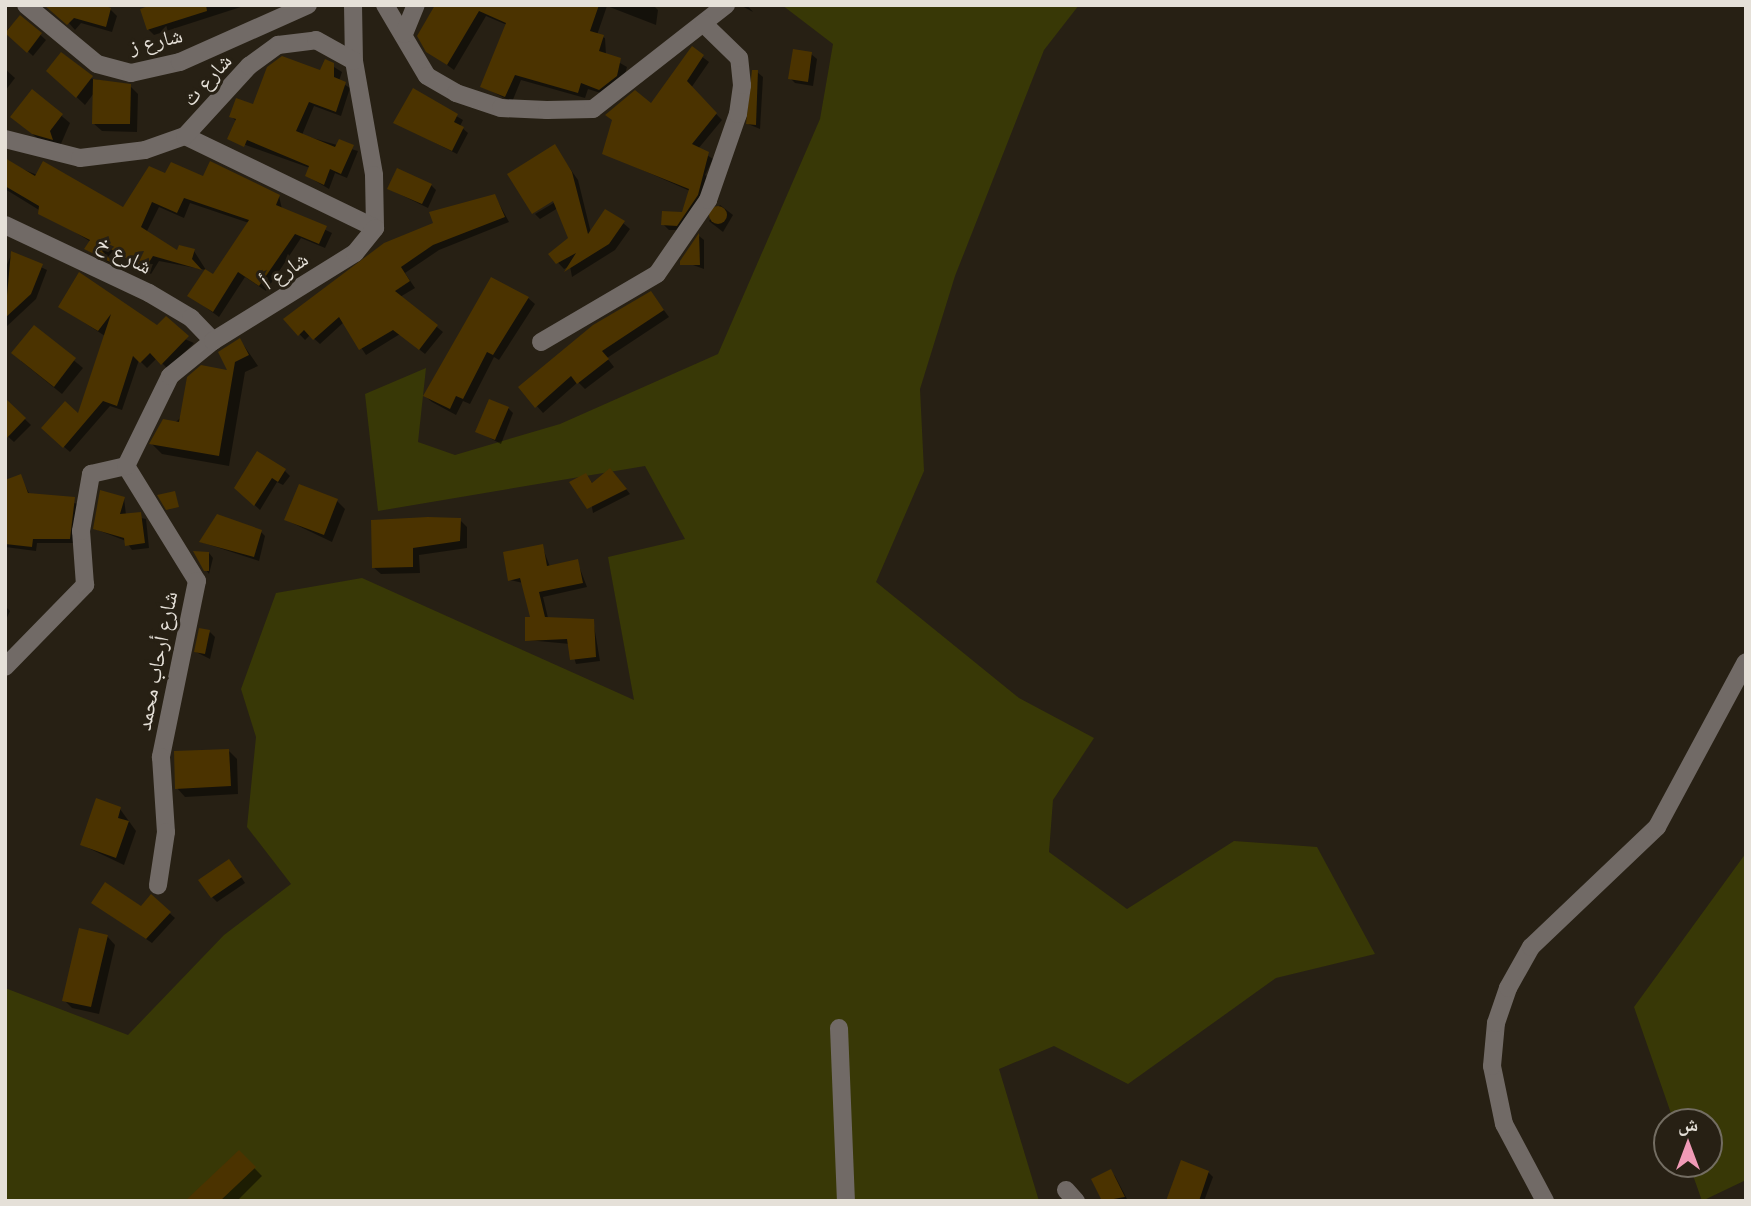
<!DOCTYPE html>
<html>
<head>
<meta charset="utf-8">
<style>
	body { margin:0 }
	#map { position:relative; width:1751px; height:1206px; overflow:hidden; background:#272014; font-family:Lora,"Noto Naskh Arabic",serif }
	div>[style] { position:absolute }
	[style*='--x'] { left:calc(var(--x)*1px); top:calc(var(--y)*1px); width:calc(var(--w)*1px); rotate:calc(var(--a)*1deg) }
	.green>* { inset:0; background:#383806 }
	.shadow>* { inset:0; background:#0007 }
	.building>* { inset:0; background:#4b3300 }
	.round { border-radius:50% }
	.minor>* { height:18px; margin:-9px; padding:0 9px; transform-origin:9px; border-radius:9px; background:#716a66 }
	span { translate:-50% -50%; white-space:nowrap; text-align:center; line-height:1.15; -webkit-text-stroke:6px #272014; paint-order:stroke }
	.street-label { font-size:21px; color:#e5e0d8 }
	.frame { position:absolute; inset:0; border:7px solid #e5e0d8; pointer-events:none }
	.north { position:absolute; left:1653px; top:1108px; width:70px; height:70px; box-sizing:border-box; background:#272014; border:2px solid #736d62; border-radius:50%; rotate:0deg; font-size:19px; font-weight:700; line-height:28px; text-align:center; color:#e5e0d8 }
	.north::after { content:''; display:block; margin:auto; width:24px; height:32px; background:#f09ab6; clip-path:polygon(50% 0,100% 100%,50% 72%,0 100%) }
</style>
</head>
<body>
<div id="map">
	<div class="green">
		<i style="clip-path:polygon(782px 5px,1079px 5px,1044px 50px,955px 276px,920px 389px,924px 471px,876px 582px,1019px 698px,1094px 738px,1053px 800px,1049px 852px,1127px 909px,1234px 841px,1317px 847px,1375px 954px,1276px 978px,1128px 1084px,1054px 1046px,999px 1069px,1039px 1201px,5px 1201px,5px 988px,128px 1035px,224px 935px,291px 884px,247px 827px,256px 737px,241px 689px,276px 593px,362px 578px,634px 700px,608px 557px,685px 539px,645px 466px,378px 511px,365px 394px,426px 368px,418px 442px,455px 455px,560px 424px,718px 354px,820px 119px,833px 44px)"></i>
		<i style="clip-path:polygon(1746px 853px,1746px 1180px,1702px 1201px,1689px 1164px,1709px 1164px,1709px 1122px,1674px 1122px,1634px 1007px)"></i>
	</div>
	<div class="shadow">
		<i style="clip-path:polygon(53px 5px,110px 9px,117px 16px,112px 32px,81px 23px,75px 30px)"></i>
		<i style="clip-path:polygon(151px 5px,247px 5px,154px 35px,148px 29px)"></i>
		<i style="clip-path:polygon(438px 5px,653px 5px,658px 10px,656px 25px,607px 6px,597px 35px,605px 38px,595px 59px,605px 38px,606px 55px,627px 67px,623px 82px,607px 95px,588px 89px,585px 98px,521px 80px,512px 102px,482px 86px,507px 25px,486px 16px,454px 70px,428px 51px)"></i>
		<i style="clip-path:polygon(740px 5px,747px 5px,753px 12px)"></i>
		<i style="clip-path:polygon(20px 17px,46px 40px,33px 56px,6px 31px)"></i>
		<i style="clip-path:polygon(692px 49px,709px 62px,691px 88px,722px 120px,698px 149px,713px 159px,705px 175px,710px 180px,682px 230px,669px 230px,663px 224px,683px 214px,690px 191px,604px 153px,652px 106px)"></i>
		<i style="clip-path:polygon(811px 54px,817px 59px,813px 86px,795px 83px,790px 78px)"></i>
		<i style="clip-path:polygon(326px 62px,342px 72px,339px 81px,350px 88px,341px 116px,314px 106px,302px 135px,358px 151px,347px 178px,335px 173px,329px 189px,307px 176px,310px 168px,229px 139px,237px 122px,231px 116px,321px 72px)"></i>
		<i style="clip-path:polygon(5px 69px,15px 78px,5px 91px)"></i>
		<i style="clip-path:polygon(48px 70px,130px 86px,138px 94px,137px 132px,102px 131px,93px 123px,94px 93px,85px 105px)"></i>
		<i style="clip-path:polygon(757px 72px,763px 77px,760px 129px,748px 124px)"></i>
		<i style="clip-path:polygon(32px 91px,70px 123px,60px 146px,42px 142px,12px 117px)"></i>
		<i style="clip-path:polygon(414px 91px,463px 120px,460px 126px,468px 133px,457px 154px,395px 122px)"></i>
		<i style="clip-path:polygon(554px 146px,578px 180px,591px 233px,623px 223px,630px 229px,615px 250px,572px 277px,570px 266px,564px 269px,550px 254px,570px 238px,558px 208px,540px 219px,535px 214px,562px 198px)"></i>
		<i style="clip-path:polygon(5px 162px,124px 210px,166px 175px,204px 178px,279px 196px,282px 209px,332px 233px,325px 248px,301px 238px,266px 291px,245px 277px,219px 317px,190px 296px,213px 277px,249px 223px,190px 203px,184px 218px,159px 207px,146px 233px,178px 252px,194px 251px,206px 270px,159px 261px,151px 274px,113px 251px,107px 258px,115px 266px,87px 250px,91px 242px,5px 189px)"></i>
		<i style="clip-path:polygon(431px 185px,436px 190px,428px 208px,389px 189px)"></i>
		<i style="clip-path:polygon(495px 196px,509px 222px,439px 250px,405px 273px,415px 288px,400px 297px,443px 332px,425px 354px,400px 334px,366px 355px,344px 322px,320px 344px,310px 335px,305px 340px,285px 319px)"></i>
		<i style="clip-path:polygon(720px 205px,733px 215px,723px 232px,709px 221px)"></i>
		<i style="clip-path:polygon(699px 236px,704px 240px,704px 269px,682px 261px)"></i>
		<i style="clip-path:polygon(12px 253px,47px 270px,36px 299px,5px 328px,5px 269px)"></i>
		<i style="clip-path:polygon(79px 275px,157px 327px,194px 343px,168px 369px,157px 358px,147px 368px,139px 360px,122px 410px,110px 406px,70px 452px,49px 434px,79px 416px,105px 336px,60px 307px)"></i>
		<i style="clip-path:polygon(651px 293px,669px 317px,607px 358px,614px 367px,585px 389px,578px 382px,543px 413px,520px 387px)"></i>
		<i style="clip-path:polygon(528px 298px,535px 304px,499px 360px,494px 357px,470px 404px,463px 401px,456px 415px,432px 402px,425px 396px)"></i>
		<i style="clip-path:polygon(34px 327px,83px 368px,62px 394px,21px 361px)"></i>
		<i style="clip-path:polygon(240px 340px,258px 366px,245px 372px,229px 466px,162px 454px,152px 444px,230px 372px)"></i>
		<i style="clip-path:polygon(5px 400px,31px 425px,14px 442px,5px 434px)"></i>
		<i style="clip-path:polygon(508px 408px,513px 413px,501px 444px,477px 431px)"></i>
		<i style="clip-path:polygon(285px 471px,290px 476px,283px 485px,277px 482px,260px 510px,236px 488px)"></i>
		<i style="clip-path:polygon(586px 475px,593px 484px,615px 475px,630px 494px,593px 513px)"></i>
		<i style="clip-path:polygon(20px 476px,30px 495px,79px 504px,75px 543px,37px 543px,36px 551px,5px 547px)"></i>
		<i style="clip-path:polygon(124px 498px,126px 515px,146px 519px,149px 548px,132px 550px,126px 541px,95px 529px)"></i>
		<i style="clip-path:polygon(337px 501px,345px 509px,332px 542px,286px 520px)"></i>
		<i style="clip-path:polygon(460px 520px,467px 527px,467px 548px,419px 555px,420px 573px,381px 574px,373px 567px)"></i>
		<i style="clip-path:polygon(261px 532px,265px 536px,259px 561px,201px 542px)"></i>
		<i style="clip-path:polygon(542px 546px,550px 567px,577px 561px,587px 587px,543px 597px,548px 618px,593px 620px,600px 661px,576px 664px,570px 644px,527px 640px,533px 619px,523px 583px,510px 580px)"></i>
		<i style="clip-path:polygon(209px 553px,213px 558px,209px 574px,206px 570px)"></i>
		<i style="clip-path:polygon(5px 606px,10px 611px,5px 622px)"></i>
		<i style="clip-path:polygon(210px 632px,215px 637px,210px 659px,196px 652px)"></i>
		<i style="clip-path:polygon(229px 751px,237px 759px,238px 794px,185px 797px,177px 788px)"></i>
		<i style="clip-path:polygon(120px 809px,136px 831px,124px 865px,82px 845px)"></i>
		<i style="clip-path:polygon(234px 866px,245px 883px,217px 902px,212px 897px)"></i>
		<i style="clip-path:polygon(151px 897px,175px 918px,152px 943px,93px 903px,141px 908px)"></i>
		<i style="clip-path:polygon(107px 936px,115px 945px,99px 1014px,72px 1008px,64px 1000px)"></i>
		<i style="clip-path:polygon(239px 1152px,262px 1176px,237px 1201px,188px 1201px)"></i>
		<i style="clip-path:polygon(1110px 1171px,1115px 1176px,1128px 1201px,1104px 1201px,1093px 1179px)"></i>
		<i style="clip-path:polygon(1208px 1172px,1213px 1177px,1204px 1201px,1166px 1201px)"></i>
	</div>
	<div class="building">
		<i style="clip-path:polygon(44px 5px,103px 5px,111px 8px,106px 27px,74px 18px,67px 25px)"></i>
		<i style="clip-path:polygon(151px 5px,206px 5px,207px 11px,147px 30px,140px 9px)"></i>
		<i style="clip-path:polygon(435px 5px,599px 5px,590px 31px,604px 35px,599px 51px,621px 58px,617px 76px,599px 90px,581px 83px,578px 93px,515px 75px,505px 97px,480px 87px,506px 23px,479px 11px,447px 65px,426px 52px,417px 36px)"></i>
		<i style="clip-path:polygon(20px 15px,42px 33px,27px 53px,5px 33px)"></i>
		<i style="clip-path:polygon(692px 46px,704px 55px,687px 81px,717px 113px,692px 144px,709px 152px,698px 195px,677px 226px,661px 225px,662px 211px,682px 212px,689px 189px,602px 154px,612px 120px,605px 115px,635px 90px,651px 103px)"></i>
		<i style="clip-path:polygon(793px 49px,812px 52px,808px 82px,788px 79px)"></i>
		<i style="clip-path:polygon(61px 52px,93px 76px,76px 98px,46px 71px)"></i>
		<i style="clip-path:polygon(282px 56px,320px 70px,325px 59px,334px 63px,334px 77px,346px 82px,336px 112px,309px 102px,296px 131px,335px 147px,339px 139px,354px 145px,341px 174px,330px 169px,324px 185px,305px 176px,309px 166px,247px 140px,244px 147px,227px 139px,236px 119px,229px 117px,236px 98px,253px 104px,267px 67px)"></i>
		<i style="clip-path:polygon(752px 70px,758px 70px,756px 125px,746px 124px)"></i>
		<i style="clip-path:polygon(93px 79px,131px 84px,130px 124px,92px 124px)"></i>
		<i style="clip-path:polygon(413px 88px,458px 114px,454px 122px,464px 127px,452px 151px,393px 123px)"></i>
		<i style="clip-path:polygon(32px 89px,63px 114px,50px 131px,53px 140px,32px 134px,10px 117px)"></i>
		<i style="clip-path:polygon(555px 144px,572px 172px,588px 234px,605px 209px,625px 221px,609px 244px,564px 272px,576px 253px,556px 264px,548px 254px,568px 238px,553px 201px,532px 214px,507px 174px)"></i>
		<i style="clip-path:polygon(5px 158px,35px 176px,43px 161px,123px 207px,149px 166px,165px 173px,171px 162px,203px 176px,210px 161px,280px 195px,276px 205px,327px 226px,319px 244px,295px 234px,259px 286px,238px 272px,213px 312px,187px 296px,205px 269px,213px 274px,249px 220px,184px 198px,177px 213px,152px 202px,141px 227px,177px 250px,179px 245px,195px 249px,192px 259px,202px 270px,153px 256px,144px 270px,106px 246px,102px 251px,116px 265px,84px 249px,90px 240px,38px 214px,39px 206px,5px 186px)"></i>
		<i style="clip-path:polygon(397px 168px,432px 184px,422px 204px,387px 189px)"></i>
		<i style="clip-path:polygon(495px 194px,505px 217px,433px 245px,401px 267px,410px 281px,395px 291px,438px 325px,419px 350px,393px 330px,359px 350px,339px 317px,313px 340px,304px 330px,298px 336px,283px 319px,384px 243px,433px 223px,429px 212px)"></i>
		<i class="round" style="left:709px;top:206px;width:18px;height:18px"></i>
		<i style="clip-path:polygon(699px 233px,700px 265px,680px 265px,680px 261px)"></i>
		<i style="clip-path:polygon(11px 251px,43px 264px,31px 294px,5px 318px)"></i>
		<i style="clip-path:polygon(79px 272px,157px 325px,166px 316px,189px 336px,161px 365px,150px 353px,140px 363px,133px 356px,117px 406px,103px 401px,63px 448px,41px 428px,65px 401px,78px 413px,111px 314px,98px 331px,58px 307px)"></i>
		<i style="clip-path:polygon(491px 277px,529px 297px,493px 355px,487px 352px,463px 399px,456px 396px,450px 409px,423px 396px)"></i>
		<i style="clip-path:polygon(651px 291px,664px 310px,602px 351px,609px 359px,577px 384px,571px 376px,535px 408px,518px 387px,593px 325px)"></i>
		<i style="clip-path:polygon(34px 325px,76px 358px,54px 387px,11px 353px)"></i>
		<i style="clip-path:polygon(240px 338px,249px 355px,235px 362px,219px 456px,149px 444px,163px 419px,179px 422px,187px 377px,201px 365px,227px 370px,218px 352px)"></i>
		<i style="clip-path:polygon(5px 398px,26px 418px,5px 440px)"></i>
		<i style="clip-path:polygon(489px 399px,509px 407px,495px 440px,475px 432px)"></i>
		<i style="clip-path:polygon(257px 451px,286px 469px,278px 482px,272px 478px,254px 506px,234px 488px)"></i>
		<i style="clip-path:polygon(610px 468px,627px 489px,587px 509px,569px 482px,586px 473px,592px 483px)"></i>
		<i style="clip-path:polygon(21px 474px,28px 493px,75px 497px,70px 539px,33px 539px,32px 547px,5px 544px,5px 480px)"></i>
		<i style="clip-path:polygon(299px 484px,338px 499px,324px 535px,284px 520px)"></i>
		<i style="clip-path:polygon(100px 490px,125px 497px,120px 514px,141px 512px,145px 543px,125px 546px,124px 538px,93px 529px)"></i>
		<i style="clip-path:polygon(175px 491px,179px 507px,166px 510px,157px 495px)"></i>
		<i style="clip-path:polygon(217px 514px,262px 530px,254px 557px,199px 542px)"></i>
		<i style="clip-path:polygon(428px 517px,461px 518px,460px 541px,413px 548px,413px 567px,372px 568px,371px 520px)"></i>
		<i style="clip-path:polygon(543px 544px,547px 566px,578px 559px,583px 583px,539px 592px,545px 617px,594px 619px,596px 657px,570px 660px,567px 639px,525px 641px,525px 617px,530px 617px,520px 578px,508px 581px,503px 552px)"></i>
		<i style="clip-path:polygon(193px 551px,209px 552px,209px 571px,204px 571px)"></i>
		<i style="clip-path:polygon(199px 628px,210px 630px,205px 654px,194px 652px)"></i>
		<i style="clip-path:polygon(229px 749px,231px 786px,175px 789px,174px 751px)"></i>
		<i style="clip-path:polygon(96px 798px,121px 807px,118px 818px,129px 821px,116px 858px,80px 845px)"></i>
		<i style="clip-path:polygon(229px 859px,242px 877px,211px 898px,198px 880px)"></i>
		<i style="clip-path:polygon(105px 882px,141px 906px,151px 894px,171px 912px,146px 939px,91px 903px)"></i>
		<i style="clip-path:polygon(79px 928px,108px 935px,91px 1007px,62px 1001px)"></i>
		<i style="clip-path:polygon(239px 1150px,256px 1167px,220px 1201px,185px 1201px)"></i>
		<i style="clip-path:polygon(1181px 1160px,1209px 1171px,1199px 1201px,1166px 1201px)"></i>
		<i style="clip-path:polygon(1111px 1169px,1125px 1197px,1102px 1201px,1091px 1179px)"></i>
	</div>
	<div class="minor">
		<i style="--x:26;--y:5;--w:92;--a:39.7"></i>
		<i style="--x:97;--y:64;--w:35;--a:15"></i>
		<i style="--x:131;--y:73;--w:50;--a:-12.7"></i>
		<i style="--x:180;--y:62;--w:140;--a:-24"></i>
		<i style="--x:353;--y:5;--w:56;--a:89"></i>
		<i style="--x:354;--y:61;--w:116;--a:80"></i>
		<i style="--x:374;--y:175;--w:53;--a:88.9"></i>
		<i style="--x:385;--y:5;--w:82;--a:59.4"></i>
		<i style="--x:427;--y:76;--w:34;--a:30"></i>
		<i style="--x:456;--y:93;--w:47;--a:18.4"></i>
		<i style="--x:501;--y:108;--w:46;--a:2.5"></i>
		<i style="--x:547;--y:110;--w:46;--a:-1.2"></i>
		<i style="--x:593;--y:109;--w:169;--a:-38"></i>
		<i style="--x:404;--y:34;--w:31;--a:-68"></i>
		<i style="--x:185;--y:136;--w:211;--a:25.8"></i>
		<i style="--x:5;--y:139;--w:77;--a:14.2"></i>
		<i style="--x:80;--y:158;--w:65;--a:-7"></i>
		<i style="--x:145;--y:150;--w:42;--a:-19.3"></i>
		<i style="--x:185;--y:136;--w:95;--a:-47.6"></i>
		<i style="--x:249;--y:66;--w:36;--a:-36"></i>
		<i style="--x:278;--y:45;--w:38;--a:-7"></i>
		<i style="--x:316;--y:40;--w:43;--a:28.9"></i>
		<i style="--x:5;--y:225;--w:159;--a:25.3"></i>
		<i style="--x:149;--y:293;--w:49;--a:30.8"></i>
		<i style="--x:191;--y:318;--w:32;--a:46"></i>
		<i style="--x:541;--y:342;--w:134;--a:-30.4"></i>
		<i style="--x:657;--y:274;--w:90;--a:-55.4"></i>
		<i style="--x:708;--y:200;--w:91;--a:-70.8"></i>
		<i style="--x:738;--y:114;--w:29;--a:-82"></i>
		<i style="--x:742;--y:85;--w:27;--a:-96"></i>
		<i style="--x:739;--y:58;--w:49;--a:-135.8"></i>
		<i style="--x:126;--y:466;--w:135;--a:58.3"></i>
		<i style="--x:197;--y:581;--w:180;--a:101.6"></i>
		<i style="--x:161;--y:757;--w:75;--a:86.2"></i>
		<i style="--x:166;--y:832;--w:54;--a:98.6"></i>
		<i style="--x:5;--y:667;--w:115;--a:-45.7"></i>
		<i style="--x:85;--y:585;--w:54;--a:-94.2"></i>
		<i style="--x:81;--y:531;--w:58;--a:-80"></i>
		<i style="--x:91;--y:474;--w:36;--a:-13"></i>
		<i style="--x:126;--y:466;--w:100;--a:-63.9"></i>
		<i style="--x:170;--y:376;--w:55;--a:-39.1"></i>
		<i style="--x:213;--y:341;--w:167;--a:-31.8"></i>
		<i style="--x:355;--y:253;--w:32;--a:-51"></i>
		<i style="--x:839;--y:1028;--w:173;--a:87.7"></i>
		<i style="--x:1066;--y:1190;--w:15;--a:48"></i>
		<i style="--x:1545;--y:1201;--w:87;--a:-118"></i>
		<i style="--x:1504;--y:1124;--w:59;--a:-101.7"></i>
		<i style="--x:1492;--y:1066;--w:43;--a:-84.7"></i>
		<i style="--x:1496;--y:1023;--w:37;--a:-71"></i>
		<i style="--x:1508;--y:988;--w:47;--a:-60.7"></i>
		<i style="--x:1531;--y:947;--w:174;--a:-43.6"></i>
		<i style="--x:1657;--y:827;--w:187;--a:-61.7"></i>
	</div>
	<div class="street-label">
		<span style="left:156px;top:41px;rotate:-13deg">شارع ﺯ</span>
		<span style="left:207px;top:80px;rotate:-48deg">شارع ث</span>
		<span style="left:124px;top:255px;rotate:27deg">شارع خ</span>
		<span style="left:285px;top:271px;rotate:-34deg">شارع أ</span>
		<span style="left:157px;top:661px;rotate:-79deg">شارع أرحاب محمد</span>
	</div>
	<div class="frame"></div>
	<div class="north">ش</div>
</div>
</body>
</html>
